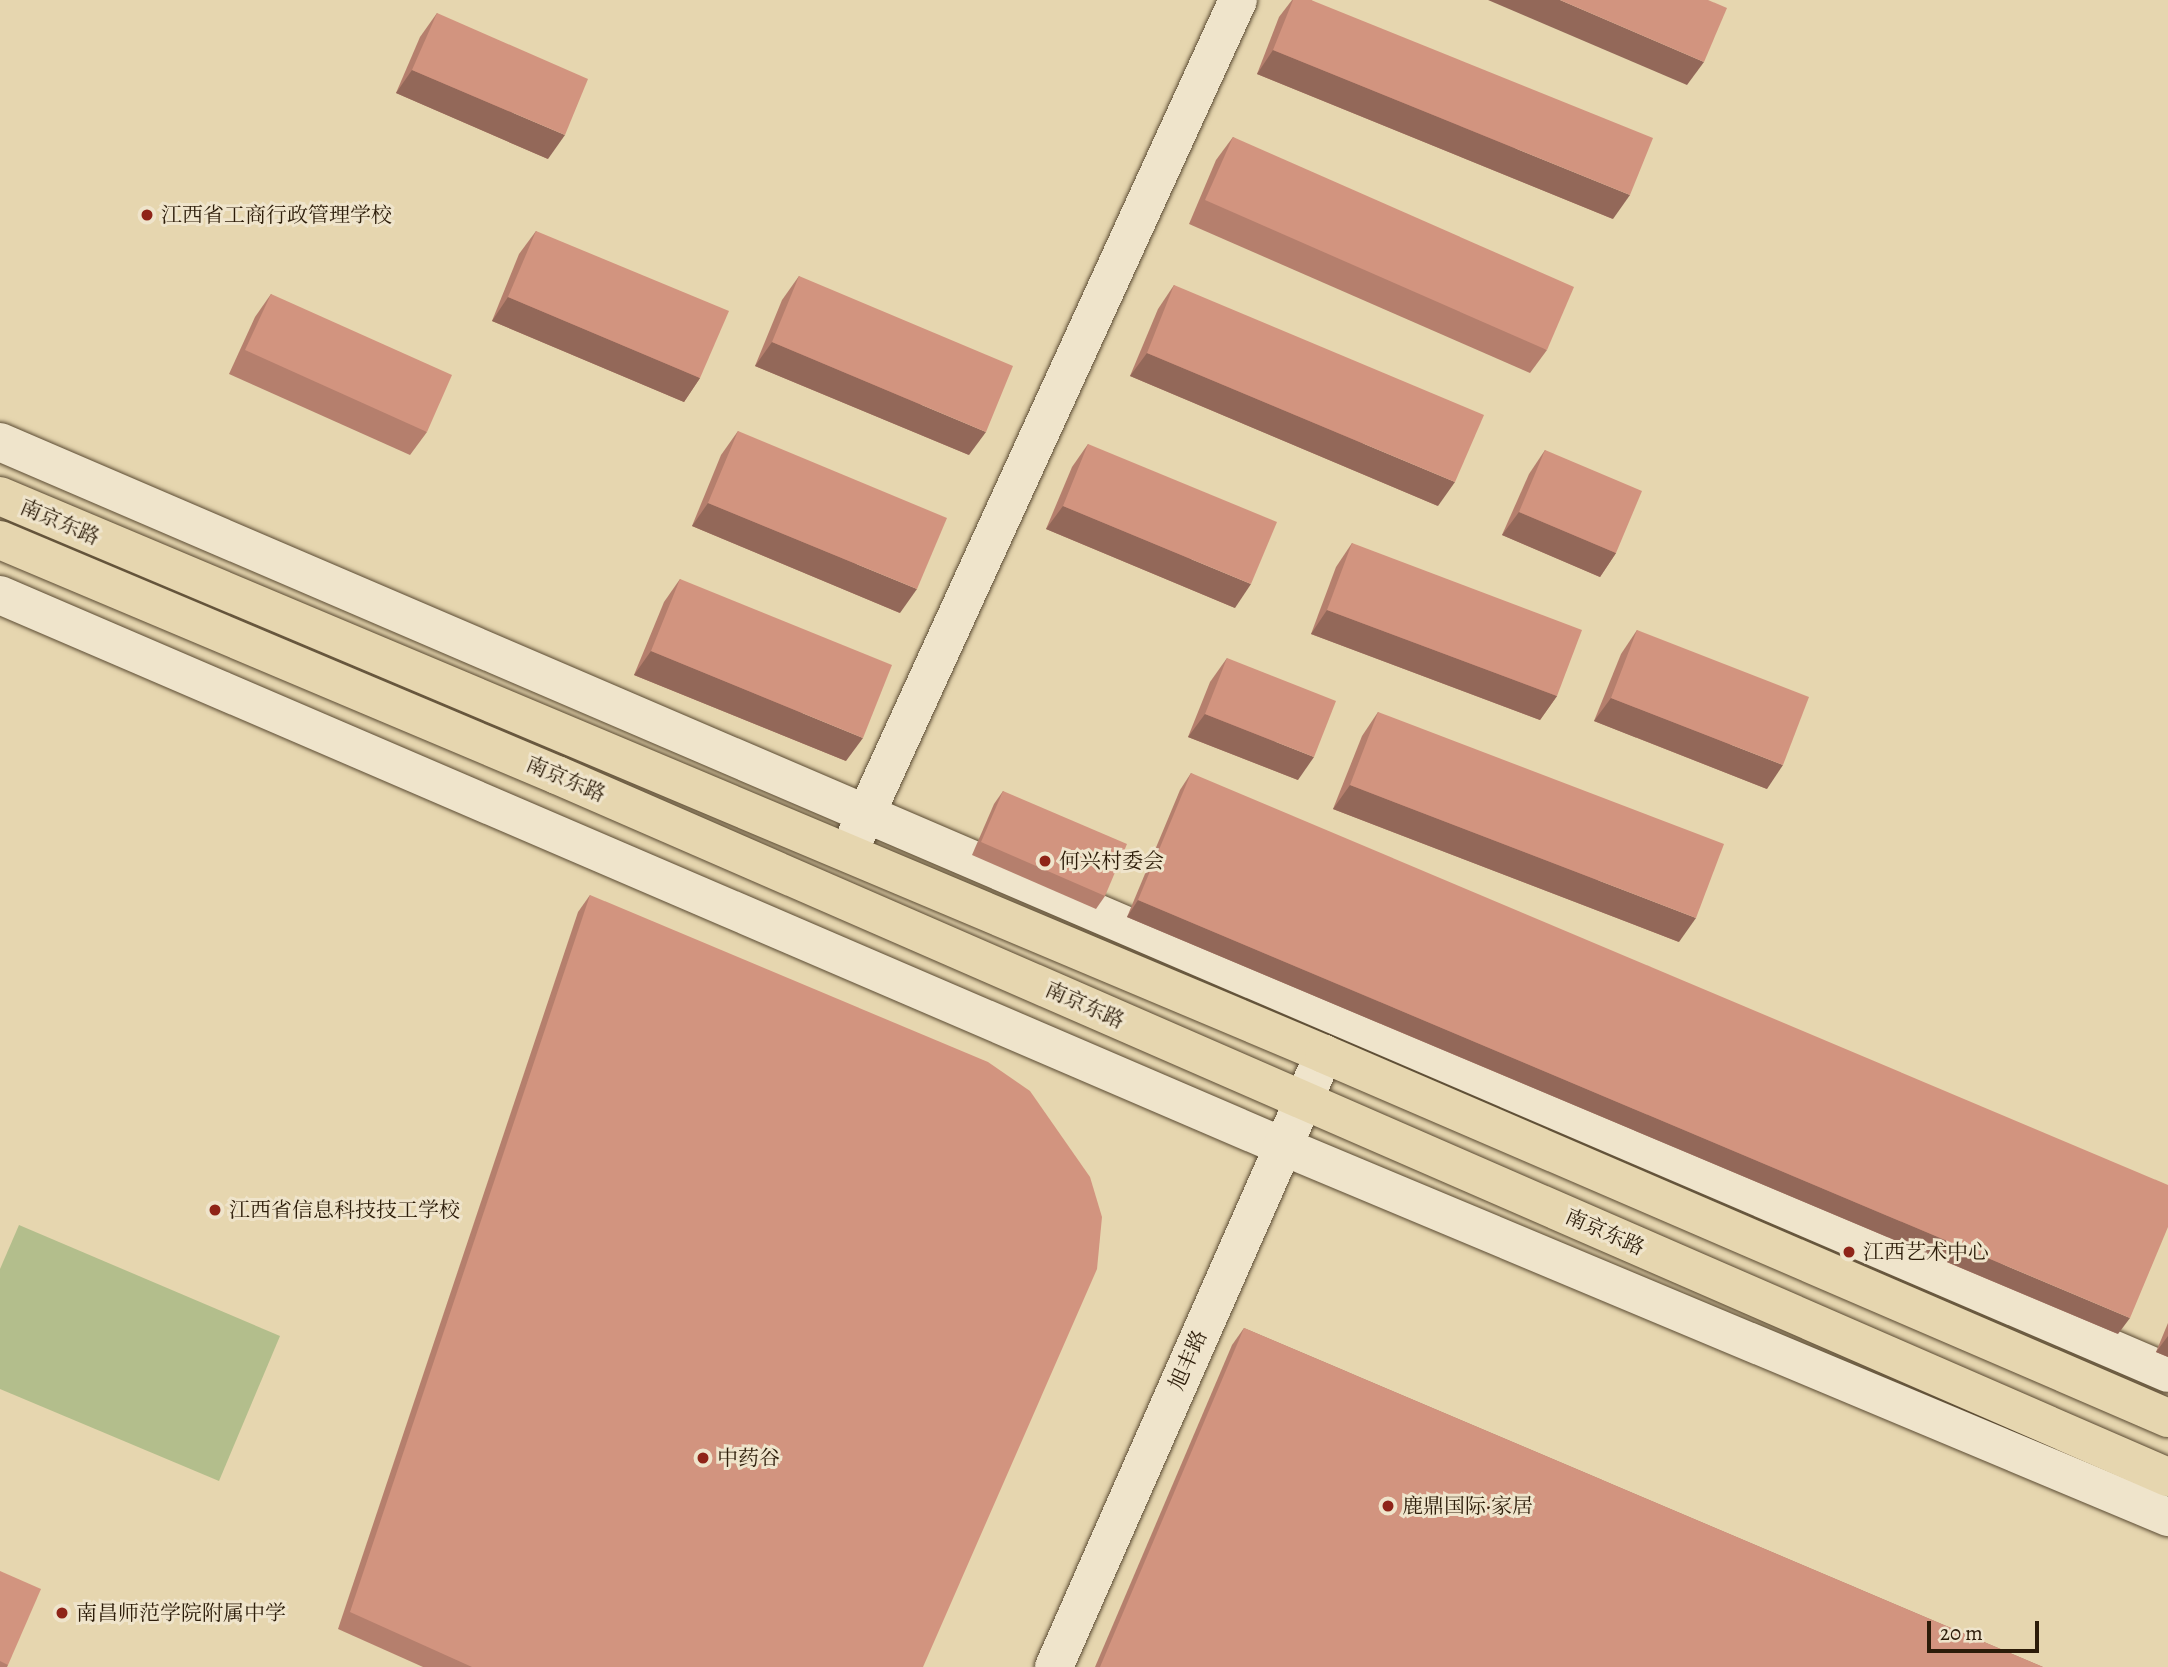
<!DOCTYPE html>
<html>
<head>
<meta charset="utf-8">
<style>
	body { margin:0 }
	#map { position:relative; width:2168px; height:1667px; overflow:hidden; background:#e6d6af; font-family:Alegreya,"Noto Serif SC",serif }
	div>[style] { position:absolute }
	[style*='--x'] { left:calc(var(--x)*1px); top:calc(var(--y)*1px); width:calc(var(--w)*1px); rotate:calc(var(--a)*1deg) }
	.green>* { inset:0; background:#b3be8c }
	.roads { filter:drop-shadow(0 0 2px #5a4a32) drop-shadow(0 0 2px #5a4a32) }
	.minor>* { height:38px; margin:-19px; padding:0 19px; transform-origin:19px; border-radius:19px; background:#efe4cb }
	.major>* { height:38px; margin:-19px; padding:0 19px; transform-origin:19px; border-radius:19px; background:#e6d6af }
	.wall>* { inset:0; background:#b57f6d }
	.shaded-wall>* { inset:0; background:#936859 }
	.building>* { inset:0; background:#d2947f }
	.dots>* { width:19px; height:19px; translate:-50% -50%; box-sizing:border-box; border:4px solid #efe4cb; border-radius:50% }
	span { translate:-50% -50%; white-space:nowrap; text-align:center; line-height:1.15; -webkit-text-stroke:6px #efe4cb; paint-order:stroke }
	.poi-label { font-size:21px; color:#2c1c09 }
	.left { translate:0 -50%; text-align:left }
	.street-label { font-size:21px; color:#2c1c09 }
	.scale { position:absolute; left:1927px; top:1621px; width:112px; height:32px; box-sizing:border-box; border:4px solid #2c1c09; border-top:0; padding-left:9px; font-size:21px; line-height:24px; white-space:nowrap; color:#2c1c09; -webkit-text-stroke:5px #efe4cb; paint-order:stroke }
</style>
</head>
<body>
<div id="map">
	<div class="green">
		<i style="clip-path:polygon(19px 1225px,280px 1336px,219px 1481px,0 1389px,0 1269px)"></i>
	</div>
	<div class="roads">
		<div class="minor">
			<i style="--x:0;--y:442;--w:2359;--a:23.24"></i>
			<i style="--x:0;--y:595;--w:1395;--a:23.26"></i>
			<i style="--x:1282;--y:1146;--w:961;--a:22.72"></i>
			<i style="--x:856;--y:836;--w:919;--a:-65.44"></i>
			<i style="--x:1054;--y:1667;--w:670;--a:-66.23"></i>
		</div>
		<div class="major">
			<i style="--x:0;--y:496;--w:1437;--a:22.85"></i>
			<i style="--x:1324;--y:1054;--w:919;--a:23.33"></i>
			<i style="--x:0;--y:540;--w:605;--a:22.88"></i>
			<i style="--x:557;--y:775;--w:1757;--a:23.55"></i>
		</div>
	</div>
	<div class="wall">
		<i style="clip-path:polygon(1292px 0,1311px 0,1613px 219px,1257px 74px,1279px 17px)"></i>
		<i style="clip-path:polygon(437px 13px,548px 159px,396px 93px,420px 37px)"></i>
		<i style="clip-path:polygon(1233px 137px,1547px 350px,1530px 373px,1189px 224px,1216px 160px)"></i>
		<i style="clip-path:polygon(536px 231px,700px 378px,684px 402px,492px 321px,519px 254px)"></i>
		<i style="clip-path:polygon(799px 276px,969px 455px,755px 366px,782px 300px)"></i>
		<i style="clip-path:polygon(1174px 285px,1438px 506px,1130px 376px,1158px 309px)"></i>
		<i style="clip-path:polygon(271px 294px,427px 432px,410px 455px,229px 374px,255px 317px)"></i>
		<i style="clip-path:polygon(738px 431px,900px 613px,692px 526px,721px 455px)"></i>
		<i style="clip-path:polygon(1088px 444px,1235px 608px,1046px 529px,1072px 467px)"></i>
		<i style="clip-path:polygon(1545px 450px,1616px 553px,1600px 577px,1502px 535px,1529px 474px)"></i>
		<i style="clip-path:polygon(1352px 543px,1557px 696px,1540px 720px,1311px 634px,1336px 567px)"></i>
		<i style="clip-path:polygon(680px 579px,846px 761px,634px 675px,664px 602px)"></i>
		<i style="clip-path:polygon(1637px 630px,1767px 789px,1594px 721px,1621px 654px)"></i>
		<i style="clip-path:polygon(1227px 658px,1298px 780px,1188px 737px,1210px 682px)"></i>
		<i style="clip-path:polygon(1378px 712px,1679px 942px,1333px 809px,1362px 736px)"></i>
		<i style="clip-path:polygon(1191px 773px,2118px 1334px,1127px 917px,1180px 790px)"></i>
		<i style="clip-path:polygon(1003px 791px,1105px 896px,1096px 909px,972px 855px,994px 804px)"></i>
		<i style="clip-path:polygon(590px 895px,923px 1667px,423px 1667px,338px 1629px,578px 912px)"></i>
		<i style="clip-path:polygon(2168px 1323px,2168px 1357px,2156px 1352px)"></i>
		<i style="clip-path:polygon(1244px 1328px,2043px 1667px,1095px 1667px,1232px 1345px)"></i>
		<i style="clip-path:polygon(0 1571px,8px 1665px,7px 1667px,0 1667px)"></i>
	</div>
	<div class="shaded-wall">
		<i style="clip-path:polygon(1488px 0,1560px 0,1704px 62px,1687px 85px)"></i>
		<i style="clip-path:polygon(1273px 50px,1630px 195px,1613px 219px,1257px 74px)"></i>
		<i style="clip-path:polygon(412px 70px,565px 135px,548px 159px,396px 93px)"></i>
		<i style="clip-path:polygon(508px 297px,700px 378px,684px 402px,492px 321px)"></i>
		<i style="clip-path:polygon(772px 342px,986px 432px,969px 455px,755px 366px)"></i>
		<i style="clip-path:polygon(1147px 353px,1455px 482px,1438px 506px,1130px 376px)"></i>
		<i style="clip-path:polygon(708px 503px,917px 589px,900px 613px,692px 526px)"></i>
		<i style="clip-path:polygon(1063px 506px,1251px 584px,1235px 608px,1046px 529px)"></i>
		<i style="clip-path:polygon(1519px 512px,1616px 553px,1600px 577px,1502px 535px)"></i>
		<i style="clip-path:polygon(1327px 610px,1557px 696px,1540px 720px,1311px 634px)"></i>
		<i style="clip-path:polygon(651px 651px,863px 738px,846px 761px,634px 675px)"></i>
		<i style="clip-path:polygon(1611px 698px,1783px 765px,1767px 789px,1594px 721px)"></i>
		<i style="clip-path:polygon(1205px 714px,1314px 757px,1298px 780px,1188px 737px)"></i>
		<i style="clip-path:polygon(1350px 785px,1696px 918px,1679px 942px,1333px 809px)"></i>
		<i style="clip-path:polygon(1138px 900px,2130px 1318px,2118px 1334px,1127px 917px)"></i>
		<i style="clip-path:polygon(2168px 1336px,2168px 1357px,2156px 1352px)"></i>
	</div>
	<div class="building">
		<i style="clip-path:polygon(1293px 0,1311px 0,1653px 138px,1630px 195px,1273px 50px)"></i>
		<i style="clip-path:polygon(1560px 0,1708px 0,1727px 8px,1704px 62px)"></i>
		<i style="clip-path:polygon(437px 13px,588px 79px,565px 135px,412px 70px)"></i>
		<i style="clip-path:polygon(1233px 137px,1574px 287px,1547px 350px,1205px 200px)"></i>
		<i style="clip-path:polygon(536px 231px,729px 311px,700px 378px,508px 297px)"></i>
		<i style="clip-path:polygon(799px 276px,1013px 366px,986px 432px,772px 342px)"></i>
		<i style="clip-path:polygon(1174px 285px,1484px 415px,1455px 482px,1147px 353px)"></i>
		<i style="clip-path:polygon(271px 294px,452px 375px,427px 432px,245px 350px)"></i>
		<i style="clip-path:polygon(738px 431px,947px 518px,917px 589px,708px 503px)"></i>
		<i style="clip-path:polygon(1088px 444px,1277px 522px,1251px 584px,1063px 506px)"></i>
		<i style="clip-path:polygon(1545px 450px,1642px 491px,1616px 553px,1519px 512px)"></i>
		<i style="clip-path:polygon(1352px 543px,1582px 630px,1557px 696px,1327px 610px)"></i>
		<i style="clip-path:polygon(680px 579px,892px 665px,863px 738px,651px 651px)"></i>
		<i style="clip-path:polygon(1637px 630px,1809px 697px,1783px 765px,1611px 698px)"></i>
		<i style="clip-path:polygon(1227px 658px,1336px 701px,1314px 757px,1205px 714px)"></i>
		<i style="clip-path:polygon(1378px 712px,1724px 844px,1696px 918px,1350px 785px)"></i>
		<i style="clip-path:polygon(1191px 773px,2168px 1185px,2168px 1227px,2130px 1318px,1138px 900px)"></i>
		<i style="clip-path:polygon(1003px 791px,1127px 844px,1105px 896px,981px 842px)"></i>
		<i style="clip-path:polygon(590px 895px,988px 1062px,1030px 1091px,1090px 1177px,1102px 1217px,1097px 1269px,923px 1667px,472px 1667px,350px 1612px)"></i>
		<i style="clip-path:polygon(1244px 1328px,2043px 1667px,1100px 1667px)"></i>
		<i style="clip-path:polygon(0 1571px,41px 1589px,8px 1665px,0 1661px)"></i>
	</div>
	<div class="dots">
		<i style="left:147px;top:215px;background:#8f2418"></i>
		<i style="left:1045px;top:861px;background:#8f2418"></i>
		<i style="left:215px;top:1210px;background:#8f2418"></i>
		<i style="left:1849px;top:1252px;background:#8f2418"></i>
		<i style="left:703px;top:1458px;background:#8f2418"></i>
		<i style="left:1388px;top:1506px;background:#8f2418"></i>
		<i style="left:62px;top:1613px;background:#8f2418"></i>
	</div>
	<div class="poi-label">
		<span class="left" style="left:161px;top:215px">江西省工商行政管理学校</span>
		<span class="left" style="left:1059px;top:861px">何兴村委会</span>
		<span class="left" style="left:229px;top:1210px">江西省信息科技技工学校</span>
		<span class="left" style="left:1863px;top:1252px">江西艺术中心</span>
		<span class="left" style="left:717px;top:1458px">中药谷</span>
		<span class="left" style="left:1402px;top:1506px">鹿鼎国际·家居</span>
		<span class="left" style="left:76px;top:1613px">南昌师范学院附属中学</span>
	</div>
	<div class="street-label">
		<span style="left:60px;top:522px;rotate:23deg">南京东路</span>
		<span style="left:566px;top:779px;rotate:23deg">南京东路</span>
		<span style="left:1085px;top:1005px;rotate:24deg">南京东路</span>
		<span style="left:1605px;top:1232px;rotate:24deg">南京东路</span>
		<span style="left:1188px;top:1360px;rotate:-66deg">旭丰路</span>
	</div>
	<div class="scale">20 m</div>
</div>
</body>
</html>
